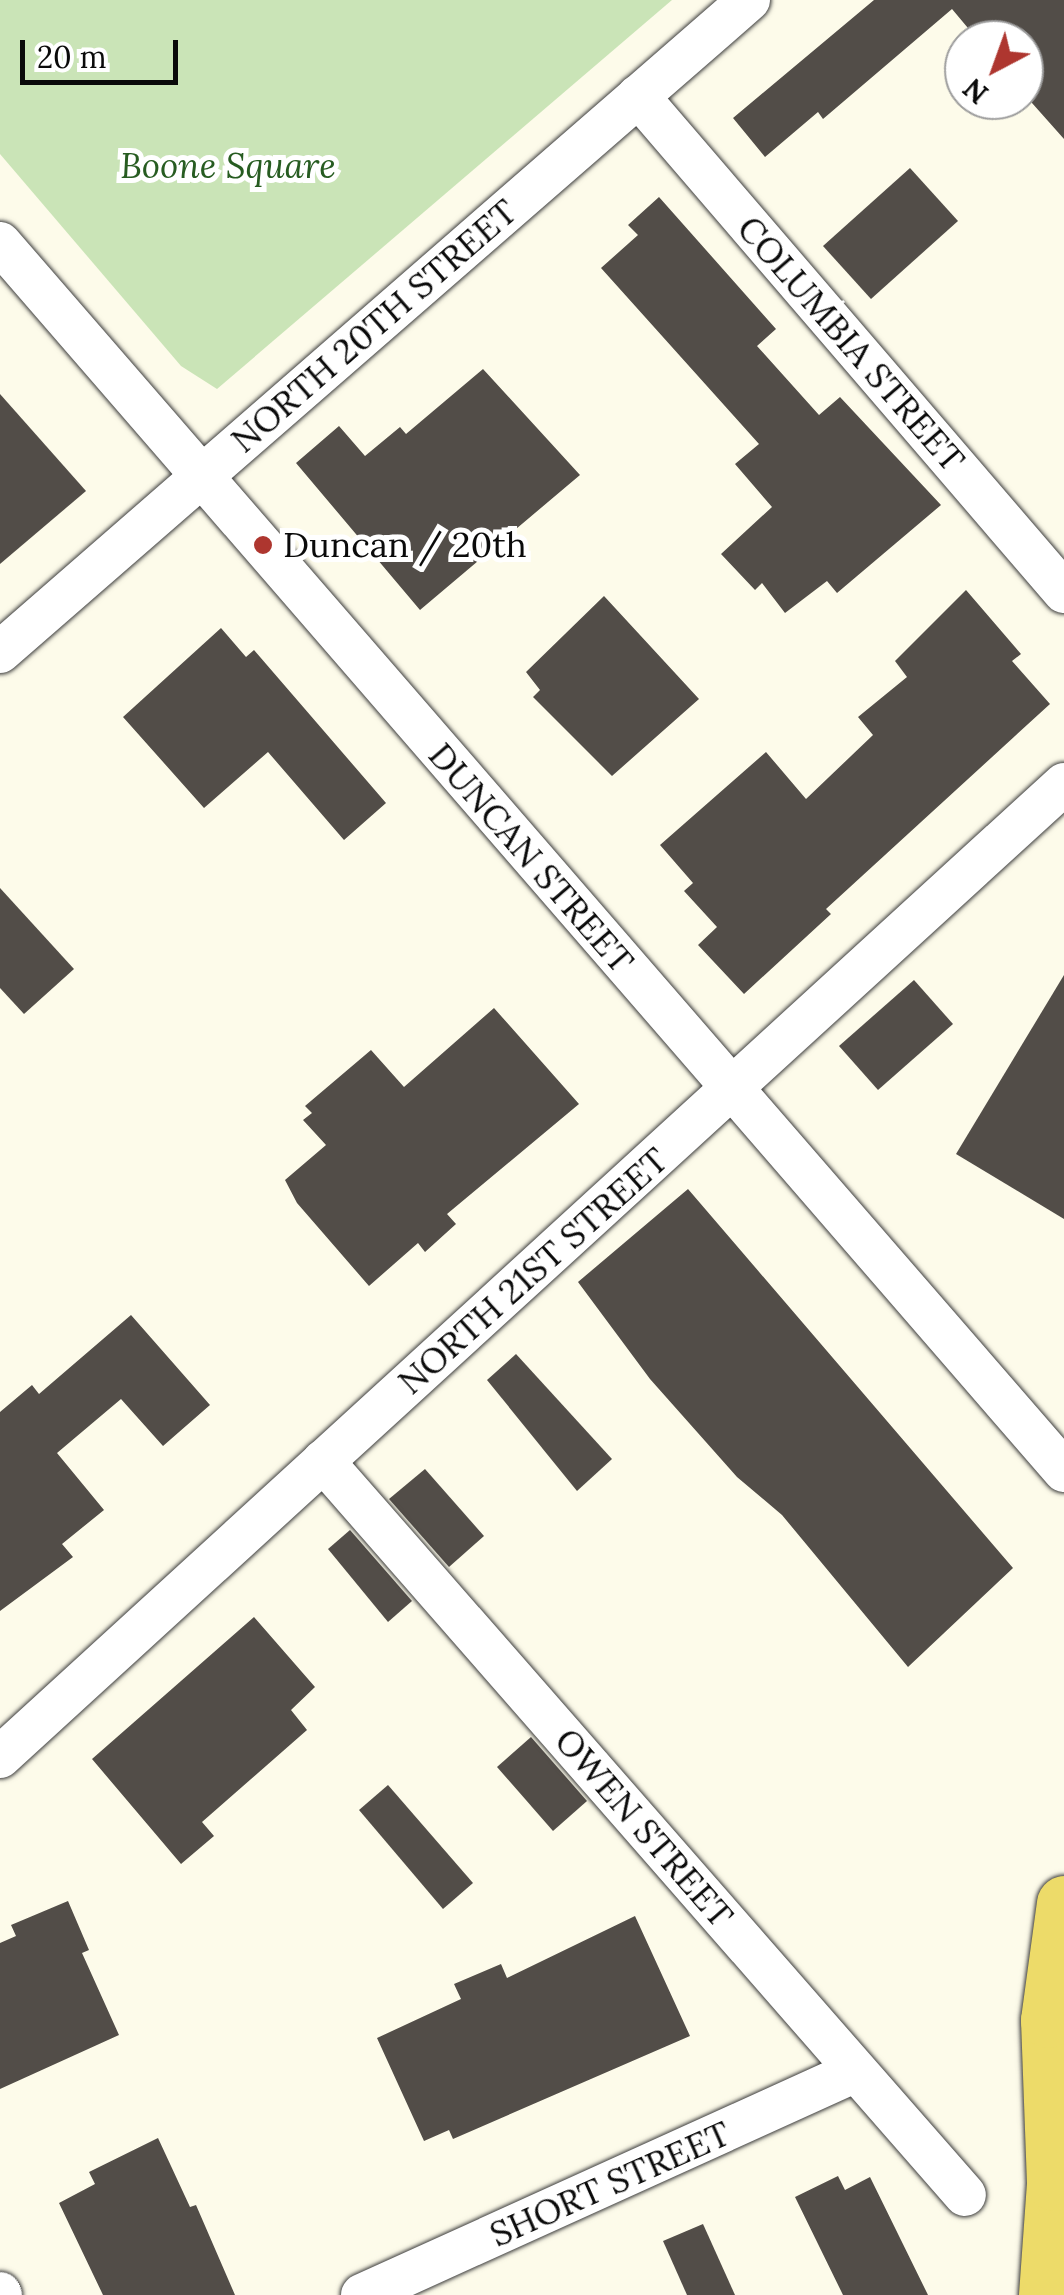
<!DOCTYPE html>
<html>
<head>
<meta charset="utf-8">
<style>
	body { margin:0 }
	#map { position:relative; width:1064px; height:2295px; overflow:hidden; background:#fdfbea; font-family:Lora,serif }
	div>[style] { position:absolute }
	[style*='--x'] { left:calc(var(--x)*1px); top:calc(var(--y)*1px); width:calc(var(--w)*1px); rotate:calc(var(--a)*1deg) }
	.green>* { inset:0; background:#cae4b7 }
	.building>* { inset:0; background:#524d48 }
	.roads { filter:drop-shadow(0 0 2px #3d3d3d) drop-shadow(0 0 2px #3d3d3d) }
	.street>* { height:42px; margin:-21px; padding:0 21px; transform-origin:21px; border-radius:21px; background:#fff }
	.primary>* { height:55px; margin:-27.5px; padding:0 27.5px; transform-origin:27.5px; border-radius:27.5px; background:#eddb69 }
	.dots>* { width:28px; height:28px; translate:-50% -50%; box-sizing:border-box; border:5px solid #fff; border-radius:50% }
	span { translate:-50% -50%; white-space:nowrap; text-align:center; line-height:1.15; -webkit-text-stroke:10px #fff; paint-order:stroke }
	.park-label { font-size:35px; color:#275c21; font-style:italic }
	.street-label { font-size:35px; color:#0a0a0a }
	.poi-label { font-size:35px; color:#0a0a0a }
	.left { translate:0 -50%; text-align:left }
	.north { position:absolute; left:944px; top:20px; width:100px; height:100px; box-sizing:border-box; background:#fff; border:2px solid #9d9d9d; border-radius:50%; rotate:221deg; font-size:28px; font-weight:700; line-height:40px; text-align:center; color:#0a0a0a }
	.north::after { content:''; display:block; margin:auto; width:35px; height:45px; background:#ae362f; clip-path:polygon(50% 0,100% 100%,50% 72%,0 100%) }
	.scale { position:absolute; left:20px; top:40px; width:158px; height:45px; box-sizing:border-box; border:5px solid #0a0a0a; border-top:0; padding-left:12px; font-size:30px; line-height:35px; white-space:nowrap; color:#0a0a0a; -webkit-text-stroke:8px #fff; paint-order:stroke }
</style>
</head>
<body>
<div id="map">
	<div class="green">
		<i style="clip-path:polygon(0 0,672px 0,217px 389px,181px 366px,0 154px)"></i>
	</div>
	<div class="building">
		<i style="clip-path:polygon(874px 0,1064px 0,1064px 139px,1024px 94px,1024px 40px,978px 40px,952px 9px,823px 119px,818px 112px,765px 157px,733px 118px)"></i>
		<i style="clip-path:polygon(910px 168px,958px 221px,871px 299px,823px 246px)"></i>
		<i style="clip-path:polygon(659px 197px,776px 329px,757px 346px,819px 415px,840px 397px,941px 505px,837px 593px,827px 581px,785px 613px,762px 583px,755px 590px,721px 554px,772px 507px,735px 464px,759px 444px,601px 268px,638px 235px,628px 225px)"></i>
		<i style="clip-path:polygon(483px 369px,580px 475px,420px 610px,296px 463px,339px 426px,365px 456px,400px 427px,406px 434px)"></i>
		<i style="clip-path:polygon(0 394px,86px 491px,0 564px)"></i>
		<i style="clip-path:polygon(966px 590px,1021px 654px,1012px 661px,1050px 704px,826px 909px,831px 914px,744px 994px,698px 945px,717px 927px,684px 891px,693px 883px,660px 845px,766px 752px,806px 799px,873px 735px,858px 717px,907px 677px,895px 661px)"></i>
		<i style="clip-path:polygon(604px 596px,699px 699px,612px 776px,533px 697px,540px 690px,526px 672px)"></i>
		<i style="clip-path:polygon(221px 628px,246px 657px,254px 650px,386px 803px,344px 840px,268px 752px,204px 808px,123px 717px)"></i>
		<i style="clip-path:polygon(0 888px,74px 969px,24px 1014px,0 988px)"></i>
		<i style="clip-path:polygon(1064px 975px,1064px 1219px,956px 1154px)"></i>
		<i style="clip-path:polygon(914px 980px,953px 1024px,878px 1090px,839px 1046px)"></i>
		<i style="clip-path:polygon(494px 1008px,579px 1104px,447px 1214px,456px 1224px,425px 1252px,418px 1243px,369px 1286px,297px 1203px,285px 1180px,326px 1145px,303px 1120px,312px 1113px,305px 1106px,371px 1050px,404px 1087px)"></i>
		<i style="clip-path:polygon(688px 1189px,1013px 1568px,908px 1667px,782px 1515px,737px 1477px,650px 1379px,578px 1282px)"></i>
		<i style="clip-path:polygon(131px 1315px,210px 1405px,163px 1446px,121px 1399px,57px 1453px,104px 1510px,62px 1544px,73px 1557px,0 1611px,0 1412px,32px 1385px,39px 1394px)"></i>
		<i style="clip-path:polygon(516px 1354px,612px 1459px,577px 1491px,487px 1380px)"></i>
		<i style="clip-path:polygon(425px 1469px,484px 1536px,449px 1567px,389px 1499px)"></i>
		<i style="clip-path:polygon(350px 1530px,412px 1601px,388px 1622px,328px 1549px)"></i>
		<i style="clip-path:polygon(254px 1617px,315px 1687px,291px 1710px,307px 1730px,202px 1822px,214px 1836px,181px 1864px,92px 1759px)"></i>
		<i style="clip-path:polygon(531px 1737px,587px 1801px,553px 1831px,497px 1767px)"></i>
		<i style="clip-path:polygon(388px 1785px,473px 1883px,443px 1909px,359px 1810px)"></i>
		<i style="clip-path:polygon(68px 1901px,89px 1950px,82px 1953px,119px 2035px,0 2089px,0 1943px,16px 1936px,11px 1925px)"></i>
		<i style="clip-path:polygon(635px 1916px,690px 2036px,453px 2139px,449px 2130px,424px 2141px,377px 2038px,461px 1999px,454px 1984px,501px 1964px,507px 1978px)"></i>
		<i style="clip-path:polygon(158px 2138px,190px 2207px,196px 2205px,235px 2295px,103px 2295px,59px 2203px,95px 2184px,89px 2172px)"></i>
		<i style="clip-path:polygon(838px 2176px,845px 2190px,870px 2177px,928px 2295px,843px 2295px,795px 2197px)"></i>
		<i style="clip-path:polygon(703px 2224px,735px 2295px,687px 2295px,663px 2241px)"></i>
	</div>
	<div class="roads">
		<div class="street">
			<i style="--x:638;--y:96;--w:654;--a:49.34"></i>
			<i style="--x:0;--y:243;--w:1625;--a:49.09"></i>
			<i style="--x:0;--y:652;--w:993;--a:-41.04"></i>
			<i style="--x:323;--y:1461;--w:975;--a:48.83"></i>
			<i style="--x:0;--y:1757;--w:1442;--a:-42.44"></i>
			<i style="--x:0;--y:2293;--w:2;--a:63"></i>
			<i style="--x:362;--y:2295;--w:542;--a:-24.39"></i>
		</div>
		<div class="primary">
			<i style="--x:1046;--y:2295;--w:112;--a:-85.9"></i>
			<i style="--x:1054;--y:2183;--w:163;--a:-92.1"></i>
			<i style="--x:1048;--y:2020;--w:118;--a:-82.2"></i>
		</div>
	</div>
	<div class="dots">
		<i style="left:263px;top:545px;background:#ae362f"></i>
	</div>
	<div class="park-label">
		<span style="left:228px;top:166px">Boone Square</span>
	</div>
	<div class="street-label">
		<span style="left:374px;top:326px;rotate:-41deg">NORTH 20TH STREET</span>
		<span style="left:851px;top:344px;rotate:49deg">COLUMBIA STREET</span>
		<span style="left:531px;top:858px;rotate:49deg">DUNCAN STREET</span>
		<span style="left:533px;top:1271px;rotate:-42deg">NORTH 21ST STREET</span>
		<span style="left:644px;top:1828px;rotate:49deg">OWEN STREET</span>
		<span style="left:610px;top:2184px;rotate:-24deg">SHORT STREET</span>
	</div>
	<div class="poi-label">
		<span class="left" style="left:283px;top:545px">Duncan / 20th</span>
	</div>
	<div class="north">N</div>
	<div class="scale">20 m</div>
</div>
</body>
</html>
